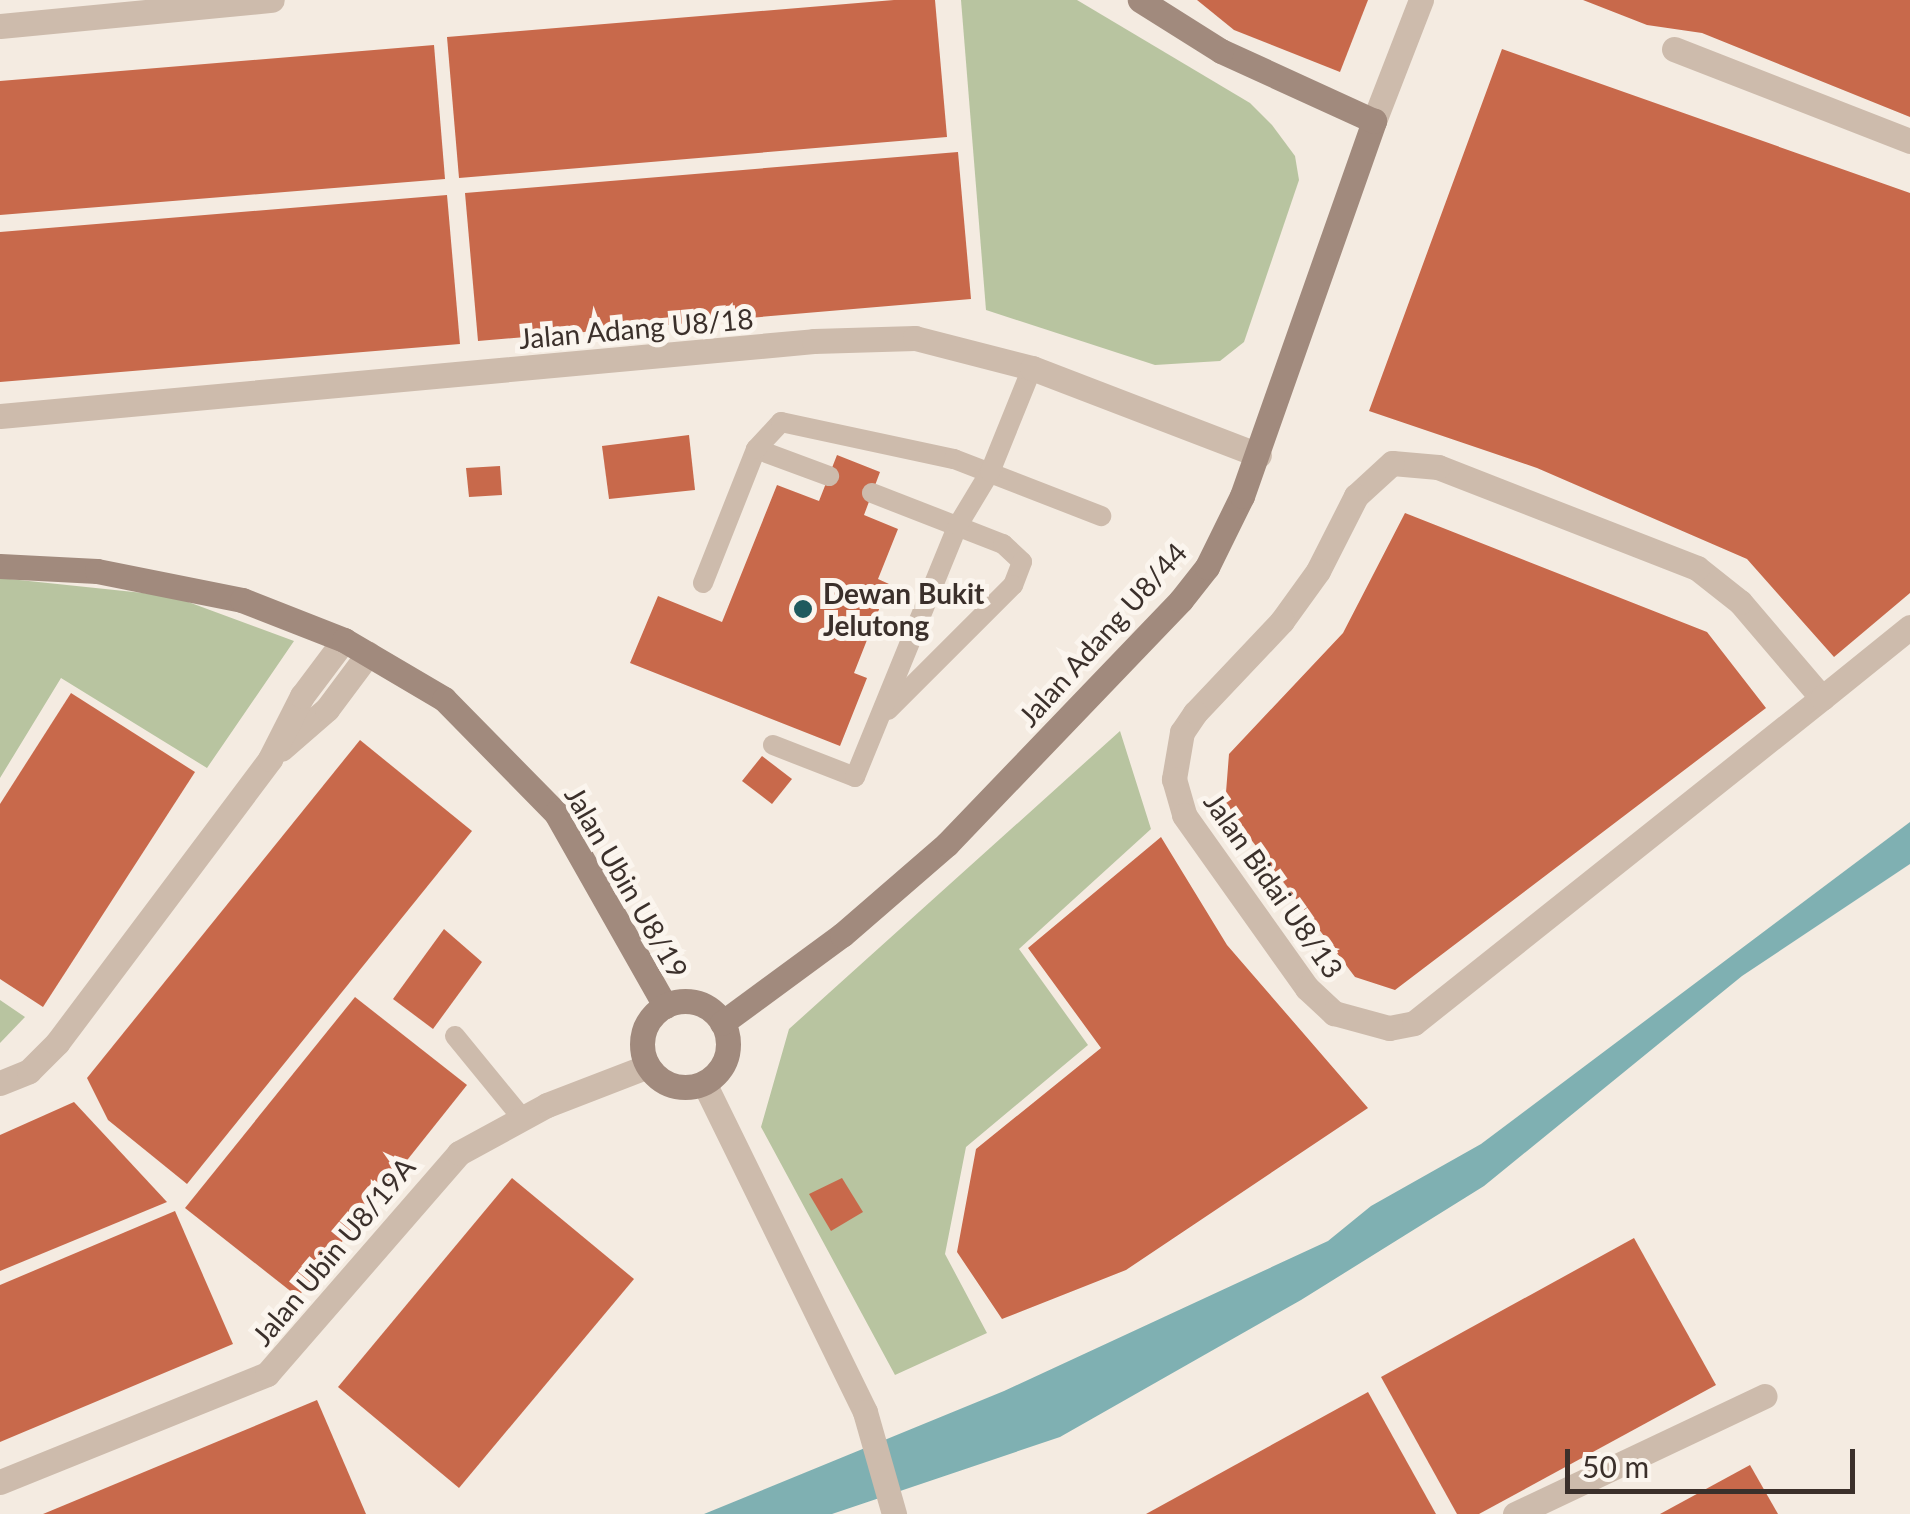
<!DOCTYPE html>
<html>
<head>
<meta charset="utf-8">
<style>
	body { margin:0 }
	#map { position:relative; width:1910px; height:1514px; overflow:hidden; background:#f4ebe1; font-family:Lato,sans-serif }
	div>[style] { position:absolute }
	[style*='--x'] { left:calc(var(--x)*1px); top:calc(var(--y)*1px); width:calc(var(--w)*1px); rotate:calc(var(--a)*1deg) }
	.green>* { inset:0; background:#b8c4a0 }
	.water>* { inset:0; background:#7fb0b2 }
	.building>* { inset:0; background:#c8694b }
	.lane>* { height:20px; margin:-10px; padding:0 10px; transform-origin:10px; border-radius:10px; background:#cdbbac }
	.street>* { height:25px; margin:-12.5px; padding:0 12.5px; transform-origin:12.5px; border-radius:12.5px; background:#cdbbac }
	.secondary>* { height:25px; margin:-12.5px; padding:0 12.5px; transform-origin:12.5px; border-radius:12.5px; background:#a18a7d }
	.secondary>.ring { margin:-12.5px; padding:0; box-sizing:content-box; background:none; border:25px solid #a18a7d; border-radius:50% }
	.dots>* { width:28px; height:28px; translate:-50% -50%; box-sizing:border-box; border:5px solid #fbf5ee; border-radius:50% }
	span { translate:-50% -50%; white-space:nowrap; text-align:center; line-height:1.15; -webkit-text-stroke:10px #fbf5ee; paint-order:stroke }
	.street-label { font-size:28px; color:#3b302b }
	.poi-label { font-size:28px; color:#3b302b; font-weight:700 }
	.left { translate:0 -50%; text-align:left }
	.scale { position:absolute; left:1565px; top:1449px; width:290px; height:45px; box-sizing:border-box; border:5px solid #3b302b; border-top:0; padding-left:12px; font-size:30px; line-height:35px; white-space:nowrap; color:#3b302b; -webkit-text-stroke:8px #fbf5ee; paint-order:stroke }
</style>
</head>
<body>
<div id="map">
	<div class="green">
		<i style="clip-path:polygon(961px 0,1077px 0,1250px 103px,1272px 125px,1295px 156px,1299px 180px,1244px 342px,1220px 361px,1155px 365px,986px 310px)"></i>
		<i style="clip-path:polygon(0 578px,172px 596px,294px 641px,207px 768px,61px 678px,0 778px)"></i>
		<i style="clip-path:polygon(1120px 731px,1151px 829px,1019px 949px,1088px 1045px,966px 1147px,945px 1254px,987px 1333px,895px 1375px,761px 1127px,789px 1029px)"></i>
		<i style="clip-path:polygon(0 1000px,25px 1017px,0 1043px)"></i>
	</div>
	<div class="water">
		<i style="clip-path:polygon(1910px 822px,1910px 864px,1742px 976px,1484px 1186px,1301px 1300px,1060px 1437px,832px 1514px,704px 1514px,1004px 1391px,1328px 1241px,1371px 1206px,1481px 1144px)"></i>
	</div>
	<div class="building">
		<i style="clip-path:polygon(894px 0,935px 0,947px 137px,459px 178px,447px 37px)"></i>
		<i style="clip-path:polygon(1197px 0,1368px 0,1340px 72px,1234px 30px)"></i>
		<i style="clip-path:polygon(1583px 0,1910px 0,1910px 117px,1702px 33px,1647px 25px)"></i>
		<i style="clip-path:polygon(434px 45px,445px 179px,0 215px,0 81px)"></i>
		<i style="clip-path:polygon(1502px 49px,1910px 193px,1910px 593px,1834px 657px,1747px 559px,1537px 468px,1369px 411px)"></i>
		<i style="clip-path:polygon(958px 152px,971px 299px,478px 341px,465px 193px)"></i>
		<i style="clip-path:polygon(447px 195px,460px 344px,0 382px,0 232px)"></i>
		<i style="clip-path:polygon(689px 435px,695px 490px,609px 499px,602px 446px)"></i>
		<i style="clip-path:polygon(837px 455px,880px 472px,864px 515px,898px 529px,878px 579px,889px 584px,854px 673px,867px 678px,840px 746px,630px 663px,658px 596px,722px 622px,777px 485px,819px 501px)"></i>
		<i style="clip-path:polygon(500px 466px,502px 495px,469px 497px,466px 468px)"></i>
		<i style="clip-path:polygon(1405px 513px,1707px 632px,1766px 708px,1395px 990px,1355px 977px,1225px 805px,1229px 754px,1343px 633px)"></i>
		<i style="clip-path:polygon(71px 693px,195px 772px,43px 1007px,0 979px,0 804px)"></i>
		<i style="clip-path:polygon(360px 740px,472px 831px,187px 1184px,108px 1120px,87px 1078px)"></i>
		<i style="clip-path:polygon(762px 756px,792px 779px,772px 804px,742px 781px)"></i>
		<i style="clip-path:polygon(1161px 837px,1227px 945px,1368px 1108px,1126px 1270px,1002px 1319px,957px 1252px,976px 1149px,1101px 1048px,1028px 948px)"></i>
		<i style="clip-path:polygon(444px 929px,482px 962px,433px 1029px,393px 999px)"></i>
		<i style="clip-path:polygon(355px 997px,467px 1085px,298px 1297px,185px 1208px)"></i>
		<i style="clip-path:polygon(74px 1102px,167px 1202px,0 1271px,0 1135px)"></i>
		<i style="clip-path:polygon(512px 1178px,634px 1279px,459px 1488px,338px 1387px)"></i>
		<i style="clip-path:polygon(842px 1178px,863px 1212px,831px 1231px,809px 1194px)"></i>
		<i style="clip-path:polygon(175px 1211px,233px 1344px,0 1442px,0 1285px)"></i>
		<i style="clip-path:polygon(1634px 1238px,1716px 1385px,1479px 1514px,1457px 1514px,1381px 1377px)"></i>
		<i style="clip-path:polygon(1368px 1392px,1436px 1514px,1146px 1514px)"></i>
		<i style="clip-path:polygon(317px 1400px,366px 1514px,43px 1514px)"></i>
		<i style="clip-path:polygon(1750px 1465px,1778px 1514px,1660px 1514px)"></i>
	</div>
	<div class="lane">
		<i style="--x:756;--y:449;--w:78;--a:20.3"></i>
		<i style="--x:872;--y:493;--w:141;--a:21.3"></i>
		<i style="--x:1003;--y:544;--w:26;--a:43"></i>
		<i style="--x:1022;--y:562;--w:25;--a:111"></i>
		<i style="--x:1013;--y:585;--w:177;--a:135"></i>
		<i style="--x:703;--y:583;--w:144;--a:-68.4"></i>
		<i style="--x:756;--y:449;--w:37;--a:-47"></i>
		<i style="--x:781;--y:422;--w:177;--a:12.1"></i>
		<i style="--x:954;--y:459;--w:158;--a:21.2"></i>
		<i style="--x:773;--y:745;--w:88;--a:21.3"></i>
		<i style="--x:855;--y:777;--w:272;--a:-67.8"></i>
		<i style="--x:958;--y:525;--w:62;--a:-58.9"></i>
		<i style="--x:990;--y:472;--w:112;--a:-68"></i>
		<i style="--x:455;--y:1036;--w:106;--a:50.7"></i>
	</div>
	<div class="street">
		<i style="--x:0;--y:26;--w:273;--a:-5.5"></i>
		<i style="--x:1674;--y:49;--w:253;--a:21.3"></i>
		<i style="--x:1374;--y:121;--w:130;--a:-68.8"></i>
		<i style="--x:0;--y:416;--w:817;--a:-5.26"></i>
		<i style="--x:814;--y:341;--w:101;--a:-1.7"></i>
		<i style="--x:915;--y:338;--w:121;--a:14.4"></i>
		<i style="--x:1032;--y:368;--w:243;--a:21"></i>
		<i style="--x:1822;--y:698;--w:126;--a:-130.5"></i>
		<i style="--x:1740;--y:602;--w:55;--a:-141.7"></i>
		<i style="--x:1697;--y:568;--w:278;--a:-158.7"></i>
		<i style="--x:1438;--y:467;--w:46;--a:-175"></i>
		<i style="--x:1392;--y:463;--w:49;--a:137.5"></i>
		<i style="--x:1356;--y:496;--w:84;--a:116.9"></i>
		<i style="--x:1318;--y:571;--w:62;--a:125.8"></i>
		<i style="--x:1282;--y:621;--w:127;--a:133.4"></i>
		<i style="--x:1195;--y:713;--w:23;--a:124"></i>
		<i style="--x:1182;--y:732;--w:48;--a:99.7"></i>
		<i style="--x:1174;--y:779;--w:37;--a:74"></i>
		<i style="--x:1184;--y:815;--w:212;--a:54.6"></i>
		<i style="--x:1307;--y:988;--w:37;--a:43"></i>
		<i style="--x:1334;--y:1013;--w:57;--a:15.3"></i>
		<i style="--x:1389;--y:1028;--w:25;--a:-11"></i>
		<i style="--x:1414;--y:1023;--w:522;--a:-38.54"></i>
		<i style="--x:1822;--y:698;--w:113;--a:-38.9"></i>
		<i style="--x:281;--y:749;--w:61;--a:-41"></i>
		<i style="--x:327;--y:709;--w:69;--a:-53.3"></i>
		<i style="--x:0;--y:1083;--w:31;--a:-22"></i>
		<i style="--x:29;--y:1071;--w:40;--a:-45"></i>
		<i style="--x:57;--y:1043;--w:355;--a:-53.1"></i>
		<i style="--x:270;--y:759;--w:71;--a:-63.1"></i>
		<i style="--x:302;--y:696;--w:70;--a:-53.1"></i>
		<i style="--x:704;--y:1083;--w:366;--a:63.9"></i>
		<i style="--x:865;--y:1412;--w:106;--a:74.1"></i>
		<i style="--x:0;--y:1482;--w:288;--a:-22"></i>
		<i style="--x:267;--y:1374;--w:293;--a:-49"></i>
		<i style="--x:459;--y:1153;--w:100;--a:-28.6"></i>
		<i style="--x:547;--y:1105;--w:108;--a:-21.1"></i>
		<i style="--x:1515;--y:1514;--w:276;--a:-25.3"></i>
	</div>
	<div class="secondary">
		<i style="--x:0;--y:566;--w:97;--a:3"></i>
		<i style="--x:97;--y:571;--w:148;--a:11.3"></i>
		<i style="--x:242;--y:600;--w:110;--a:21.4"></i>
		<i style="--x:344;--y:640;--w:116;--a:30.5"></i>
		<i style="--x:444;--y:699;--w:160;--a:45.5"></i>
		<i style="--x:556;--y:813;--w:222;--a:60.5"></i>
		<i class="ring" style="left:642px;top:1001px;width:61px;height:61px"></i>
		<i style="--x:722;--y:1023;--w:149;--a:-36.3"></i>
		<i style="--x:842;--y:935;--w:139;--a:-40.9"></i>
		<i style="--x:947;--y:844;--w:338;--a:-46.2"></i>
		<i style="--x:1181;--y:600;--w:42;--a:-51.8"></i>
		<i style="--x:1207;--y:567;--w:79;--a:-63.8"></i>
		<i style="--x:1242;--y:496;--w:398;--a:-70.6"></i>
		<i style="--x:1374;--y:121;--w:168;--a:-155.4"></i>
		<i style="--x:1221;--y:51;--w:96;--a:-147.8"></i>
	</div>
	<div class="dots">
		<i style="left:803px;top:609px;background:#1f5a5e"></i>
	</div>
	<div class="street-label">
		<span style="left:636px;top:328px;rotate:-5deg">Jalan Adang U8/18</span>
		<span style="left:1102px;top:634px;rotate:-48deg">Jalan Adang U8/44</span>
		<span style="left:627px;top:882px;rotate:60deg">Jalan Ubin U8/19</span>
		<span style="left:1274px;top:885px;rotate:55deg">Jalan Bidai U8/13</span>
		<span style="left:333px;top:1251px;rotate:-50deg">Jalan Ubin U8/19A</span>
	</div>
	<div class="poi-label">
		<span class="left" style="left:823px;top:609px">Dewan Bukit<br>Jelutong</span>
	</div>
	<div class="scale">50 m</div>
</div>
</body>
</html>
